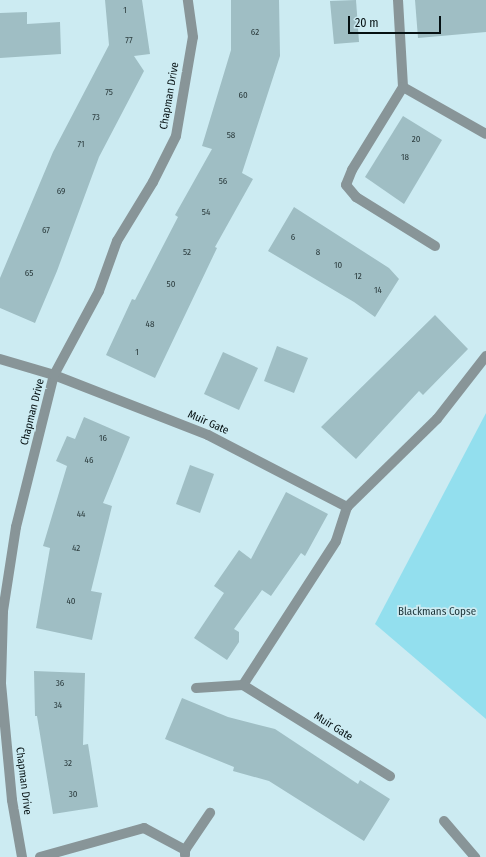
<!DOCTYPE html>
<html>
<head>
<meta charset="utf-8">
<style>
	body { margin:0 }
	#map { position:relative; width:486px; height:857px; overflow:hidden; background:#ccebf2; font-family:"Fira Sans Condensed",sans-serif }
	div>[style] { position:absolute }
	[style*='--x'] { left:calc(var(--x)*1px); top:calc(var(--y)*1px); width:calc(var(--w)*1px); rotate:calc(var(--a)*1deg) }
	.green>* { inset:0; background:#93dfee }
	.building>* { inset:0; background:#9fbec4 }
	.minor>* { height:10px; margin:-5px; padding:0 5px; transform-origin:5px; border-radius:5px; background:#889598 }
	span { translate:-50% -50%; white-space:nowrap; text-align:center; line-height:1.15; -webkit-text-stroke:3.5px #ccebf2; paint-order:stroke }
	.number-label { font-size:9px; color:#2c3c3e }
	.number-label span { -webkit-text-stroke-width:0 }
	.street-label { font-size:11px; color:#051012 }
	.park-label { font-size:11px; color:#1c3438 }
	.scale { position:absolute; left:348px; top:16px; width:93px; height:18px; box-sizing:border-box; border:2px solid #051012; border-top:0; padding-left:5px; font-size:12px; line-height:14px; white-space:nowrap; color:#051012; -webkit-text-stroke:3px #ccebf2; paint-order:stroke }
</style>
</head>
<body>
<div id="map">
	<div class="green">
		<i style="clip-path:polygon(486px 413px,486px 719px,375px 624px)"></i>
	</div>
	<div class="building">
		<i style="clip-path:polygon(105px 0,142px 0,150px 54px,134px 56px,144px 71px,99px 157px,57px 271px,35px 323px,0 308px,0 278px,53px 152px,109px 45px)"></i>
		<i style="clip-path:polygon(231px 0,279px 0,280px 56px,242px 173px,253px 179px,215px 247px,217px 248px,155px 378px,106px 355px,132px 299px,135px 300px,178px 217px,175px 215px,212px 149px,202px 146px,231px 50px)"></i>
		<i style="clip-path:polygon(356px 0,359px 42px,334px 44px,330px 1px)"></i>
		<i style="clip-path:polygon(415px 0,486px 0,486px 32px,418px 38px)"></i>
		<i style="clip-path:polygon(27px 12px,27px 24px,60px 22px,61px 54px,0 58px,0 13px)"></i>
		<i style="clip-path:polygon(403px 116px,442px 140px,404px 204px,365px 177px)"></i>
		<i style="clip-path:polygon(294px 207px,389px 268px,399px 279px,375px 317px,354px 302px,268px 251px)"></i>
		<i style="clip-path:polygon(435px 315px,468px 349px,423px 395px,419px 391px,356px 459px,321px 427px)"></i>
		<i style="clip-path:polygon(277px 346px,308px 358px,294px 393px,264px 381px)"></i>
		<i style="clip-path:polygon(223px 352px,258px 368px,239px 410px,204px 394px)"></i>
		<i style="clip-path:polygon(84px 417px,130px 437px,103px 503px,112px 506px,91px 591px,102px 593px,92px 640px,36px 628px,50px 548px,43px 546px,67px 466px,56px 461px,67px 436px,75px 439px)"></i>
		<i style="clip-path:polygon(190px 465px,214px 474px,200px 513px,176px 504px)"></i>
		<i style="clip-path:polygon(286px 492px,328px 514px,305px 556px,301px 553px,271px 596px,262px 590px,234px 629px,239px 632px,239px 642px,227px 660px,194px 638px,224px 593px,214px 586px,239px 550px,251px 559px)"></i>
		<i style="clip-path:polygon(34px 671px,85px 673px,83px 745px,88px 744px,98px 807px,53px 814px,37px 716px,35px 716px)"></i>
		<i style="clip-path:polygon(182px 698px,228px 717px,275px 729px,358px 784px,360px 780px,390px 799px,364px 841px,269px 781px,233px 771px,234px 767px,165px 739px)"></i>
	</div>
	<div class="minor">
		<i style="--x:398;--y:0;--w:87;--a:86.7"></i>
		<i style="--x:403;--y:87;--w:95;--a:29.5"></i>
		<i style="--x:403;--y:87;--w:97;--a:121.6"></i>
		<i style="--x:352;--y:170;--w:16;--a:112"></i>
		<i style="--x:346;--y:185;--w:16;--a:50"></i>
		<i style="--x:356;--y:197;--w:93;--a:31.8"></i>
		<i style="--x:0;--y:359;--w:56;--a:16.5"></i>
		<i style="--x:54;--y:375;--w:165;--a:21.3"></i>
		<i style="--x:208;--y:435;--w:157;--a:27.4"></i>
		<i style="--x:243;--y:685;--w:171;--a:-57.1"></i>
		<i style="--x:336;--y:541;--w:36;--a:-72"></i>
		<i style="--x:347;--y:507;--w:126;--a:-44.4"></i>
		<i style="--x:437;--y:419;--w:80;--a:-52.1"></i>
		<i style="--x:196;--y:688;--w:47;--a:-3.7"></i>
		<i style="--x:243;--y:685;--w:173;--a:31.8"></i>
		<i style="--x:444;--y:821;--w:48;--a:49.3"></i>
		<i style="--x:185;--y:855;--w:5;--a:-90"></i>
		<i style="--x:185;--y:850;--w:45;--a:-56"></i>
		<i style="--x:22;--y:857;--w:58;--a:-100"></i>
		<i style="--x:12;--y:800;--w:118;--a:-95.4"></i>
		<i style="--x:1;--y:683;--w:72;--a:-88.4"></i>
		<i style="--x:3;--y:611;--w:85;--a:-81.2"></i>
		<i style="--x:16;--y:527;--w:157;--a:-76"></i>
		<i style="--x:54;--y:375;--w:95;--a:-61.8"></i>
		<i style="--x:99;--y:291;--w:53;--a:-70.2"></i>
		<i style="--x:117;--y:241;--w:69;--a:-58.6"></i>
		<i style="--x:153;--y:182;--w:51;--a:-63.4"></i>
		<i style="--x:176;--y:136;--w:100;--a:-80.3"></i>
		<i style="--x:193;--y:37;--w:37;--a:-98"></i>
		<i style="--x:40;--y:857;--w:108;--a:-15.6"></i>
		<i style="--x:144;--y:828;--w:47;--a:28.2"></i>
	</div>
	<div class="number-label">
		<span style="left:125px;top:10px">1</span>
		<span style="left:255px;top:32px">62</span>
		<span style="left:129px;top:40px">77</span>
		<span style="left:109px;top:92px">75</span>
		<span style="left:243px;top:95px">60</span>
		<span style="left:96px;top:117px">73</span>
		<span style="left:231px;top:135px">58</span>
		<span style="left:416px;top:139px">20</span>
		<span style="left:81px;top:144px">71</span>
		<span style="left:405px;top:157px">18</span>
		<span style="left:223px;top:181px">56</span>
		<span style="left:61px;top:191px">69</span>
		<span style="left:206px;top:212px">54</span>
		<span style="left:46px;top:230px">67</span>
		<span style="left:293px;top:237px">6</span>
		<span style="left:187px;top:252px">52</span>
		<span style="left:318px;top:252px">8</span>
		<span style="left:338px;top:265px">10</span>
		<span style="left:29px;top:273px">65</span>
		<span style="left:358px;top:276px">12</span>
		<span style="left:171px;top:284px">50</span>
		<span style="left:378px;top:290px">14</span>
		<span style="left:150px;top:324px">48</span>
		<span style="left:137px;top:352px">1</span>
		<span style="left:103px;top:438px">16</span>
		<span style="left:89px;top:460px">46</span>
		<span style="left:81px;top:514px">44</span>
		<span style="left:76px;top:548px">42</span>
		<span style="left:71px;top:601px">40</span>
		<span style="left:60px;top:683px">36</span>
		<span style="left:58px;top:705px">34</span>
		<span style="left:68px;top:763px">32</span>
		<span style="left:73px;top:794px">30</span>
	</div>
	<div class="street-label">
		<span style="left:170px;top:96px;rotate:-80deg">Chapman Drive</span>
		<span style="left:33px;top:412px;rotate:-76deg">Chapman Drive</span>
		<span style="left:208px;top:423px;rotate:24deg">Muir Gate</span>
		<span style="left:333px;top:727px;rotate:32deg">Muir Gate</span>
		<span style="left:23px;top:781px;rotate:83deg">Chapman Drive</span>
	</div>
	<div class="park-label">
		<span style="left:437px;top:612px">Blackmans Copse</span>
	</div>
	<div class="scale">20 m</div>
</div>
</body>
</html>
